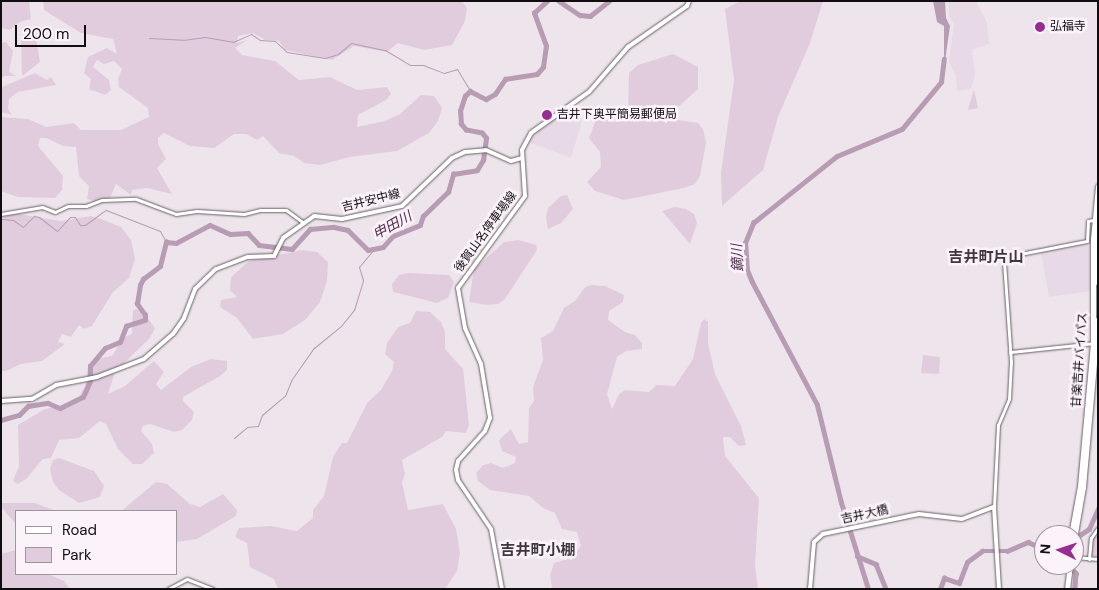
<!DOCTYPE html>
<html>
<head>
<meta charset="utf-8">
<style>
	body { margin:0 }
	#map { position:relative; width:1099px; height:590px; overflow:hidden; background:#eee5ec; font-family:"DM Sans","Noto Sans JP",sans-serif }
	div>[style] { position:absolute }
	[style*='--x'] { left:calc(var(--x)*1px); top:calc(var(--y)*1px); width:calc(var(--w)*1px); rotate:calc(var(--a)*1deg) }
	.built>* { inset:0; background:#e8d9e6 }
	.green>* { inset:0; background:#e1ccde }
	.water>* { inset:0; background:#b79cb3 }
	.stream>* { height:1px; margin:-0.5px; padding:0 0.5px; transform-origin:0.5px; border-radius:0.5px; background:#b79cb3 }
	.river>* { height:4.5px; margin:-2.25px; padding:0 2.25px; transform-origin:2.25px; border-radius:2.25px; background:#b79cb3 }
	.roads { filter:drop-shadow(0 0 1px #676066) drop-shadow(0 0 1px #676066) }
	.tertiary>* { height:3px; margin:-1.5px; padding:0 1.5px; transform-origin:1.5px; border-radius:1.5px; background:#fff }
	.secondary>* { height:4px; margin:-2px; padding:0 2px; transform-origin:2px; border-radius:2px; background:#fff }
	.trunk>* { height:5px; margin:-2.5px; padding:0 2.5px; transform-origin:2.5px; border-radius:2.5px; background:#fff }
	.dots>* { width:14px; height:14px; translate:-50% -50%; box-sizing:border-box; border:2px solid #fbf2fa; border-radius:50% }
	span { translate:-50% -50%; white-space:nowrap; text-align:center; line-height:1.15; -webkit-text-stroke:5px #fbf2fa; paint-order:stroke }
	.poi-label { font-size:12px; color:#100d10 }
	.left { translate:0 -50%; text-align:left }
	.street-label { font-size:12px; color:#100d10 }
	.water-label { font-size:14px; color:#532d4f; font-style:italic }
	.quarter-label { font-size:15px; color:#3e373d; font-weight:700 }
	.frame { position:absolute; inset:0; border:2px solid #100d10; pointer-events:none }
	.legend { position:absolute; left:15px; top:510px; width:162px; height:65px; box-sizing:border-box; background:#fbf2fa; border:1px solid #9d969c; margin:0; padding:6px 9px; list-style:none; font-size:15px; color:#100d10 }
	.legend li { display:flex; align-items:center; gap:10px; height:25px }
	.legend b { width:25px; border:1px solid #9d969c }
	.north { position:absolute; left:1034px; top:525px; width:50px; height:50px; box-sizing:border-box; background:#fbf2fa; border:1px solid #9d969c; border-radius:50%; rotate:274deg; font-size:14px; font-weight:700; line-height:20px; text-align:center; color:#100d10 }
	.north::after { content:''; display:block; margin:auto; width:18px; height:22px; background:#972d90; clip-path:polygon(50% 0,100% 100%,50% 72%,0 100%) }
	.scale { position:absolute; left:15px; top:25px; width:71px; height:22px; box-sizing:border-box; border:2px solid #100d10; border-top:0; padding-left:6px; font-size:15px; line-height:18px; white-space:nowrap; color:#100d10; -webkit-text-stroke:4px #fbf2fa; paint-order:stroke }
</style>
</head>
<body>
<div id="map">
	<div class="built">
		<i style="clip-path:polygon(949px 1px,976px 1px,987px 23px,989px 44px,972px 50px,975px 75px,971px 89px,957px 91px,956px 76px,949px 61px,954px 24px,949px 16px)"></i>
		<i style="clip-path:polygon(569px 108px,574px 110px,571px 117px,582px 121px,571px 158px,528px 142px,539px 128px)"></i>
		<i style="clip-path:polygon(1091px 241px,1091px 291px,1049px 297px,1041px 252px)"></i>
	</div>
	<div class="green">
		<i style="clip-path:polygon(1px 1px,29px 1px,31px 19px,20px 22px,10px 30px,1px 28px)"></i>
		<i style="clip-path:polygon(43px 1px,462px 1px,467px 8px,465px 21px,452px 45px,424px 50px,398px 43px,387px 52px,354px 46px,332px 60px,285px 50px,279px 41px,265px 40px,253px 33px,238px 36px,237px 43px,247px 40px,235px 48px,242px 55px,275px 61px,299px 80px,330px 77px,357px 90px,387px 87px,391px 94px,386px 100px,358px 115px,357px 127px,385px 121px,400px 114px,421px 95px,434px 96px,442px 108px,438px 121px,429px 133px,397px 151px,350px 157px,320px 165px,304px 163px,294px 156px,279px 153px,263px 136px,257px 140px,246px 134px,234px 134px,214px 148px,190px 146px,164px 133px,158px 138px,158px 144px,166px 159px,157px 168px,172px 194px,147px 188px,132px 190px,131px 195px,116px 184px,110px 198px,95px 201px,87px 199px,89px 186px,79px 176px,76px 147px,63px 146px,46px 138px,40px 138px,38px 146px,63px 176px,62px 190px,55px 198px,18px 197px,1px 191px,1px 117px,28px 119px,46px 127px,74px 123px,81px 130px,121px 130px,149px 117px,148px 108px,119px 87px,118px 79px,122px 69px,114px 61px,104px 64px,97px 60px,93px 67px,109px 80px,111px 90px,105px 95px,89px 89px,91px 79px,84px 73px,88px 57px,107px 48px,117px 54px,113px 39px,81px 33px,44px 10px)"></i>
		<i style="clip-path:polygon(740px 1px,823px 1px,810px 43px,778px 117px,763px 170px,722px 206px,721px 173px,734px 80px,725px 9px)"></i>
		<i style="clip-path:polygon(34px 28px,40px 62px,22px 76px,21px 40px)"></i>
		<i style="clip-path:polygon(6px 42px,13px 51px,9px 72px,16px 76px,4px 76px,1px 79px,1px 43px)"></i>
		<i style="clip-path:polygon(673px 54px,698px 67px,698px 89px,677px 108px,676px 116px,678px 120px,698px 123px,703px 129px,706px 143px,700px 176px,695px 184px,684px 188px,624px 200px,595px 191px,587px 182px,601px 167px,600px 152px,589px 138px,597px 117px,617px 122px,624px 119px,628px 115px,629px 73px,638px 65px)"></i>
		<i style="clip-path:polygon(35px 73px,47px 80px,51px 77px,56px 85px,18px 92px,9px 99px,8px 109px,12px 115px,1px 112px,2px 87px)"></i>
		<i style="clip-path:polygon(974px 89px,978px 108px,968px 110px)"></i>
		<i style="clip-path:polygon(567px 195px,573px 209px,561px 223px,548px 229px,546px 217px,548px 208px,561px 196px)"></i>
		<i style="clip-path:polygon(675px 207px,686px 209px,694px 214px,697px 223px,690px 244px,662px 211px)"></i>
		<i style="clip-path:polygon(12px 213px,61px 221px,91px 216px,101px 219px,121px 227px,131px 240px,135px 259px,129px 278px,113px 292px,92px 326px,84px 329px,79px 325px,71px 337px,62px 334px,58px 342px,65px 344px,42px 361px,21px 364px,6px 371px,1px 371px,1px 219px)"></i>
		<i style="clip-path:polygon(518px 240px,536px 245px,537px 250px,505px 299px,498px 304px,487px 305px,469px 302px,474px 269px,504px 242px)"></i>
		<i style="clip-path:polygon(302px 250px,317px 252px,328px 262px,327px 281px,320px 302px,305px 320px,283px 334px,253px 339px,237px 318px,220px 307px,221px 300px,237px 297px,230px 290px,231px 277px,249px 261px)"></i>
		<i style="clip-path:polygon(408px 273px,449px 275px,454px 282px,448px 298px,437px 303px,393px 292px,392px 284px,399px 275px)"></i>
		<i style="clip-path:polygon(592px 285px,605px 286px,624px 295px,623px 302px,609px 311px,608px 320px,625px 332px,635px 335px,642px 343px,642px 349px,626px 351px,617px 357px,607px 394px,612px 409px,619px 394px,625px 390px,649px 392px,656px 385px,675px 386px,693px 359px,701px 323px,704px 319px,708px 322px,708px 343px,715px 374px,741px 426px,746px 445px,739px 446px,730px 437px,723px 437px,725px 456px,759px 498px,755px 565px,758px 589px,552px 589px,550px 575px,554px 563px,571px 558px,581px 546px,577px 532px,562px 529px,555px 513px,543px 508px,529px 496px,490px 490px,478px 481px,476px 473px,483px 465px,491px 463px,503px 468px,515px 463px,516px 457px,502px 451px,499px 440px,511px 429px,519px 444px,528px 442px,529px 408px,534px 401px,533px 387px,543px 360px,541px 338px,553px 331px,564px 308px,576px 300px,585px 287px)"></i>
		<i style="clip-path:polygon(141px 309px,155px 328px,150px 338px,115px 372px,108px 394px,125px 386px,154px 361px,164px 372px,156px 384px,161px 390px,191px 367px,211px 359px,227px 361px,227px 370px,220px 376px,183px 397px,183px 401px,194px 412px,192px 420px,182px 430px,174px 432px,150px 424px,143px 426px,141px 431px,152px 444px,154px 453px,142px 464px,133px 464px,118px 449px,106px 424px,100px 421px,79px 438px,59px 440px,51px 458px,43px 459px,26px 479px,18px 484px,13px 481px,19px 466px,18px 425px,45px 409px,76px 403px,85px 386px,88px 366px,101px 358px,112px 356px,123px 338px,132px 334px,133px 310px)"></i>
		<i style="clip-path:polygon(416px 311px,430px 312px,441px 322px,445px 332px,445px 349px,463px 369px,469px 425px,466px 433px,446px 431px,442px 437px,402px 460px,405px 474px,402px 482px,408px 510px,443px 504px,456px 529px,460px 553px,457px 571px,445px 589px,278px 589px,274px 579px,250px 567px,247px 543px,235px 537px,239px 528px,271px 526px,297px 531px,313px 518px,313px 510px,324px 496px,333px 457px,342px 443px,347px 443px,367px 403px,381px 390px,392px 371px,394px 362px,385px 354px,387px 343px,398px 327px,410px 323px)"></i>
		<i style="clip-path:polygon(923px 355px,940px 357px,939px 374px,921px 373px)"></i>
		<i style="clip-path:polygon(59px 458px,94px 471px,104px 486px,100px 497px,79px 503px,59px 490px,53px 482px,50px 469px,53px 460px)"></i>
		<i style="clip-path:polygon(156px 482px,167px 484px,190px 504px,200px 507px,223px 494px,237px 510px,236px 516px,197px 539px,176px 542px,176px 511px,121px 511px)"></i>
		<i style="clip-path:polygon(1px 503px,35px 503px,56px 511px,16px 511px,16px 524px,1px 507px)"></i>
		<i style="clip-path:polygon(1098px 531px,1098px 557px,1091px 555px,1093px 538px)"></i>
		<i style="clip-path:polygon(16px 550px,16px 574px,48px 574px,64px 581px,70px 589px,1px 589px,1px 554px)"></i>
	</div>
	<div class="water">
		<i style="clip-path:polygon(933px 1px,945px 1px,946px 18px,950px 26px,944px 68px,944px 26px,937px 22px)"></i>
	</div>
	<div class="stream">
		<i style="--x:149;--y:38;--w:34;--a:3"></i>
		<i style="--x:183;--y:40;--w:22;--a:-8"></i>
		<i style="--x:205;--y:37;--w:28;--a:10"></i>
		<i style="--x:233;--y:42;--w:20;--a:-24"></i>
		<i style="--x:251;--y:34;--w:11;--a:34"></i>
		<i style="--x:260;--y:40;--w:15;--a:4"></i>
		<i style="--x:275;--y:41;--w:16;--a:43"></i>
		<i style="--x:287;--y:52;--w:38;--a:9"></i>
		<i style="--x:325;--y:58;--w:14;--a:-17"></i>
		<i style="--x:338;--y:54;--w:17;--a:-40"></i>
		<i style="--x:351;--y:43;--w:35;--a:12"></i>
		<i style="--x:385;--y:50;--w:29;--a:31"></i>
		<i style="--x:410;--y:65;--w:13;--a:0"></i>
		<i style="--x:423;--y:65;--w:22;--a:21"></i>
		<i style="--x:444;--y:73;--w:14;--a:-17"></i>
		<i style="--x:457;--y:69;--w:26;--a:59"></i>
		<i style="--x:1;--y:219;--w:12;--a:5"></i>
		<i style="--x:13;--y:220;--w:12;--a:35"></i>
		<i style="--x:23;--y:227;--w:16;--a:-45"></i>
		<i style="--x:34;--y:216;--w:5;--a:11"></i>
		<i style="--x:39;--y:217;--w:23;--a:38"></i>
		<i style="--x:57;--y:231;--w:19;--a:-47"></i>
		<i style="--x:70;--y:217;--w:5;--a:0"></i>
		<i style="--x:75;--y:217;--w:9;--a:58"></i>
		<i style="--x:80;--y:225;--w:5;--a:0"></i>
		<i style="--x:85;--y:225;--w:26;--a:-36"></i>
		<i style="--x:106;--y:210;--w:58;--a:21.3"></i>
		<i style="--x:160;--y:231;--w:13;--a:61"></i>
		<i style="--x:234;--y:438;--w:17;--a:-40"></i>
		<i style="--x:247;--y:427;--w:11;--a:-5"></i>
		<i style="--x:258;--y:426;--w:12;--a:-70"></i>
		<i style="--x:262;--y:415;--w:30;--a:-40"></i>
		<i style="--x:285;--y:396;--w:18;--a:-68"></i>
		<i style="--x:292;--y:379;--w:38;--a:-55"></i>
		<i style="--x:314;--y:348;--w:35;--a:-39"></i>
		<i style="--x:341;--y:326;--w:21;--a:-51"></i>
		<i style="--x:354;--y:310;--w:31;--a:-73"></i>
		<i style="--x:363;--y:280;--w:14;--a:-107"></i>
		<i style="--x:359;--y:267;--w:23;--a:-50"></i>
	</div>
	<div class="river">
		<i style="--x:559;--y:1;--w:25;--a:34"></i>
		<i style="--x:580;--y:15;--w:10;--a:6"></i>
		<i style="--x:590;--y:16;--w:24;--a:-38"></i>
		<i style="--x:1;--y:420;--w:19;--a:-16"></i>
		<i style="--x:19;--y:415;--w:13;--a:-45"></i>
		<i style="--x:28;--y:406;--w:20;--a:-9"></i>
		<i style="--x:48;--y:403;--w:13;--a:23"></i>
		<i style="--x:60;--y:408;--w:25;--a:-26"></i>
		<i style="--x:83;--y:397;--w:17;--a:-66"></i>
		<i style="--x:90;--y:381;--w:15;--a:-90"></i>
		<i style="--x:90;--y:366;--w:23;--a:-50"></i>
		<i style="--x:105;--y:348;--w:16;--a:-22"></i>
		<i style="--x:120;--y:342;--w:17;--a:-69"></i>
		<i style="--x:126;--y:326;--w:20;--a:-18"></i>
		<i style="--x:145;--y:320;--w:5;--a:-90"></i>
		<i style="--x:145;--y:315;--w:14;--a:-126"></i>
		<i style="--x:137;--y:304;--w:19;--a:-81"></i>
		<i style="--x:140;--y:285;--w:7;--a:-63"></i>
		<i style="--x:143;--y:279;--w:21;--a:-37"></i>
		<i style="--x:160;--y:266;--w:25;--a:-76"></i>
		<i style="--x:166;--y:242;--w:10;--a:6"></i>
		<i style="--x:176;--y:243;--w:38;--a:-28"></i>
		<i style="--x:210;--y:225;--w:22;--a:24"></i>
		<i style="--x:230;--y:234;--w:18;--a:-3"></i>
		<i style="--x:248;--y:233;--w:16;--a:47"></i>
		<i style="--x:259;--y:245;--w:33;--a:7"></i>
		<i style="--x:292;--y:249;--w:27;--a:-48"></i>
		<i style="--x:310;--y:229;--w:24;--a:-5"></i>
		<i style="--x:334;--y:227;--w:14;--a:12"></i>
		<i style="--x:348;--y:230;--w:28;--a:45"></i>
		<i style="--x:368;--y:250;--w:15;--a:-11"></i>
		<i style="--x:383;--y:247;--w:15;--a:-48"></i>
		<i style="--x:393;--y:236;--w:29;--a:-22"></i>
		<i style="--x:420;--y:225;--w:9;--a:-72"></i>
		<i style="--x:423;--y:216;--w:35;--a:-44"></i>
		<i style="--x:448;--y:192;--w:19;--a:-74"></i>
		<i style="--x:453;--y:174;--w:24;--a:-9"></i>
		<i style="--x:477;--y:170;--w:12;--a:-59"></i>
		<i style="--x:483;--y:160;--w:22;--a:-82"></i>
		<i style="--x:486;--y:138;--w:6;--a:-129"></i>
		<i style="--x:482;--y:133;--w:16;--a:-169"></i>
		<i style="--x:466;--y:130;--w:8;--a:-130"></i>
		<i style="--x:461;--y:124;--w:13;--a:-94"></i>
		<i style="--x:460;--y:111;--w:16;--a:-72"></i>
		<i style="--x:465;--y:96;--w:7;--a:-45"></i>
		<i style="--x:470;--y:91;--w:18;--a:27"></i>
		<i style="--x:486;--y:99;--w:10;--a:-29"></i>
		<i style="--x:495;--y:94;--w:18;--a:-56"></i>
		<i style="--x:505;--y:79;--w:32;--a:-9"></i>
		<i style="--x:537;--y:74;--w:9;--a:-49"></i>
		<i style="--x:543;--y:67;--w:21;--a:-82"></i>
		<i style="--x:546;--y:46;--w:35;--a:-110"></i>
		<i style="--x:534;--y:13;--w:18;--a:-43"></i>
		<i style="--x:1074;--y:539;--w:18;--a:-34"></i>
		<i style="--x:1089;--y:529;--w:22;--a:-66"></i>
		<i style="--x:857;--y:556;--w:21;--a:23"></i>
		<i style="--x:876;--y:564;--w:27;--a:68"></i>
		<i style="--x:1069;--y:565;--w:11;--a:49"></i>
		<i style="--x:1076;--y:573;--w:16;--a:94"></i>
		<i style="--x:868;--y:589;--w:90;--a:-107.4"></i>
		<i style="--x:841;--y:503;--w:101;--a:-103.8"></i>
		<i style="--x:817;--y:405;--w:139;--a:-117.9"></i>
		<i style="--x:752;--y:282;--w:13;--a:-113"></i>
		<i style="--x:747;--y:270;--w:27;--a:-94"></i>
		<i style="--x:745;--y:243;--w:22;--a:-68"></i>
		<i style="--x:753;--y:223;--w:107;--a:-38.6"></i>
		<i style="--x:837;--y:156;--w:70;--a:-22.6"></i>
		<i style="--x:902;--y:129;--w:61;--a:-50.3"></i>
		<i style="--x:941;--y:82;--w:23;--a:-83"></i>
		<i style="--x:940;--y:589;--w:12;--a:-70"></i>
		<i style="--x:944;--y:578;--w:16;--a:18"></i>
		<i style="--x:959;--y:583;--w:22;--a:-69"></i>
		<i style="--x:967;--y:562;--w:19;--a:-36"></i>
		<i style="--x:982;--y:551;--w:25;--a:0"></i>
		<i style="--x:1007;--y:551;--w:23;--a:-23"></i>
		<i style="--x:1028;--y:542;--w:17;--a:24"></i>
	</div>
	<div class="roads">
		<div class="tertiary">
			<i style="--x:1;--y:214;--w:42;--a:-9.7"></i>
			<i style="--x:42;--y:207;--w:14;--a:21"></i>
			<i style="--x:55;--y:212;--w:14;--a:-25"></i>
			<i style="--x:68;--y:206;--w:18;--a:0"></i>
			<i style="--x:86;--y:206;--w:17;--a:-21"></i>
			<i style="--x:102;--y:200;--w:34;--a:-2"></i>
			<i style="--x:136;--y:199;--w:43;--a:20.6"></i>
			<i style="--x:176;--y:214;--w:21;--a:-8"></i>
			<i style="--x:197;--y:211;--w:47;--a:3.7"></i>
			<i style="--x:244;--y:214;--w:16;--a:-14"></i>
			<i style="--x:260;--y:210;--w:26;--a:0"></i>
			<i style="--x:286;--y:210;--w:22;--a:36"></i>
			<i style="--x:1010;--y:352;--w:84;--a:-6.1"></i>
			<i style="--x:994;--y:507;--w:82;--a:-87.2"></i>
			<i style="--x:998;--y:425;--w:28;--a:-67"></i>
			<i style="--x:1009;--y:399;--w:37;--a:-87"></i>
			<i style="--x:1011;--y:362;--w:101;--a:-94"></i>
			<i style="--x:1004;--y:261;--w:17;--a:-24"></i>
			<i style="--x:1020;--y:254;--w:68;--a:-11"></i>
			<i style="--x:1087;--y:241;--w:20;--a:-87"></i>
			<i style="--x:1088;--y:221;--w:10;--a:-11"></i>
			<i style="--x:1074;--y:557;--w:24;--a:5"></i>
			<i style="--x:1089;--y:559;--w:21;--a:-85"></i>
			<i style="--x:1091;--y:538;--w:12;--a:-55"></i>
			<i style="--x:168;--y:589;--w:21;--a:-28"></i>
			<i style="--x:187;--y:579;--w:28;--a:21"></i>
		</div>
		<div class="secondary">
			<i style="--x:1;--y:401;--w:31;--a:-4"></i>
			<i style="--x:32;--y:399;--w:28;--a:-30"></i>
			<i style="--x:56;--y:385;--w:42;--a:-11"></i>
			<i style="--x:97;--y:377;--w:50;--a:-21"></i>
			<i style="--x:144;--y:359;--w:38;--a:-41"></i>
			<i style="--x:173;--y:334;--w:19;--a:-55"></i>
			<i style="--x:184;--y:318;--w:31;--a:-69"></i>
			<i style="--x:195;--y:289;--w:29;--a:-44"></i>
			<i style="--x:216;--y:269;--w:34;--a:-21"></i>
			<i style="--x:248;--y:257;--w:26;--a:-2"></i>
			<i style="--x:274;--y:256;--w:20;--a:-63"></i>
			<i style="--x:283;--y:238;--w:38;--a:-35"></i>
			<i style="--x:314;--y:216;--w:28;--a:6"></i>
			<i style="--x:342;--y:219;--w:61;--a:-12.2"></i>
			<i style="--x:402;--y:206;--w:69;--a:-43.8"></i>
			<i style="--x:452;--y:158;--w:14;--a:-25"></i>
			<i style="--x:465;--y:152;--w:21;--a:-5"></i>
			<i style="--x:486;--y:150;--w:27;--a:24"></i>
			<i style="--x:511;--y:161;--w:11;--a:-15"></i>
			<i style="--x:502;--y:589;--w:61;--a:-100.4"></i>
			<i style="--x:491;--y:529;--w:59;--a:-124"></i>
			<i style="--x:458;--y:480;--w:10;--a:-101"></i>
			<i style="--x:456;--y:470;--w:9;--a:-77"></i>
			<i style="--x:458;--y:461;--w:40;--a:-48"></i>
			<i style="--x:485;--y:431;--w:14;--a:-69"></i>
			<i style="--x:490;--y:418;--w:55;--a:-99.5"></i>
			<i style="--x:481;--y:364;--w:39;--a:-114"></i>
			<i style="--x:465;--y:328;--w:41;--a:-99.9"></i>
			<i style="--x:458;--y:288;--w:114;--a:-53.9"></i>
			<i style="--x:525;--y:196;--w:46;--a:-93.7"></i>
			<i style="--x:522;--y:150;--w:19;--a:-62"></i>
			<i style="--x:531;--y:133;--w:71;--a:-35.3"></i>
			<i style="--x:589;--y:92;--w:60;--a:-49.1"></i>
			<i style="--x:628;--y:47;--w:72;--a:-34.8"></i>
			<i style="--x:687;--y:6;--w:5;--a:-68"></i>
			<i style="--x:810;--y:589;--w:47;--a:-85.1"></i>
			<i style="--x:814;--y:542;--w:12;--a:-42"></i>
			<i style="--x:823;--y:534;--w:98;--a:-11.8"></i>
			<i style="--x:919;--y:514;--w:43;--a:6.6"></i>
			<i style="--x:962;--y:519;--w:34;--a:-21"></i>
			<i style="--x:994;--y:507;--w:82;--a:86.5"></i>
		</div>
		<div class="trunk">
			<i style="--x:1098;--y:228;--w:55;--a:90"></i>
			<i style="--x:1071;--y:535;--w:50;--a:-79.6"></i>
			<i style="--x:1080;--y:486;--w:144;--a:-84.8"></i>
			<i style="--x:1093;--y:343;--w:104;--a:-90"></i>
			<i style="--x:1093;--y:239;--w:53;--a:-84.6"></i>
			<i style="--x:1074;--y:539;--w:53;--a:-80.2"></i>
			<i style="--x:1083;--y:487;--w:169;--a:-84.9"></i>
			<i style="--x:1067;--y:589;--w:24;--a:-83"></i>
		</div>
	</div>
	<div class="dots">
		<i style="left:1040px;top:27px;background:#972d90"></i>
		<i style="left:547px;top:115px;background:#972d90"></i>
	</div>
	<div class="poi-label">
		<span class="left" style="left:1050px;top:27px">弘福寺</span>
		<span class="left" style="left:557px;top:115px">吉井下奥平簡易郵便局</span>
	</div>
	<div class="street-label">
		<span style="left:371px;top:201px;rotate:-14deg">吉井安中線</span>
		<span style="left:486px;top:232px;rotate:-54deg">後賀山名停車場線</span>
		<span style="left:1080px;top:360px;rotate:-86deg">甘楽吉井バイパス</span>
		<span style="left:865px;top:515px;rotate:-12deg">吉井大橋</span>
	</div>
	<div class="water-label">
		<span style="left:392px;top:225px;rotate:-29deg">申田川</span>
		<span style="left:737px;top:258px;rotate:-93deg">鏑川</span>
	</div>
	<div class="quarter-label">
		<span style="left:986px;top:258px">吉井町片山</span>
		<span style="left:538px;top:551px">吉井町小棚</span>
	</div>
	<div class="frame"></div>
	<ul class="legend">
	<li><b style="height:6px;background:#fff"></b>Road</li>
	<li><b style="height:14px;background:#e1ccde"></b>Park</li>
	</ul>
	<div class="north">N</div>
	<div class="scale">200 m</div>
</div>
</body>
</html>
